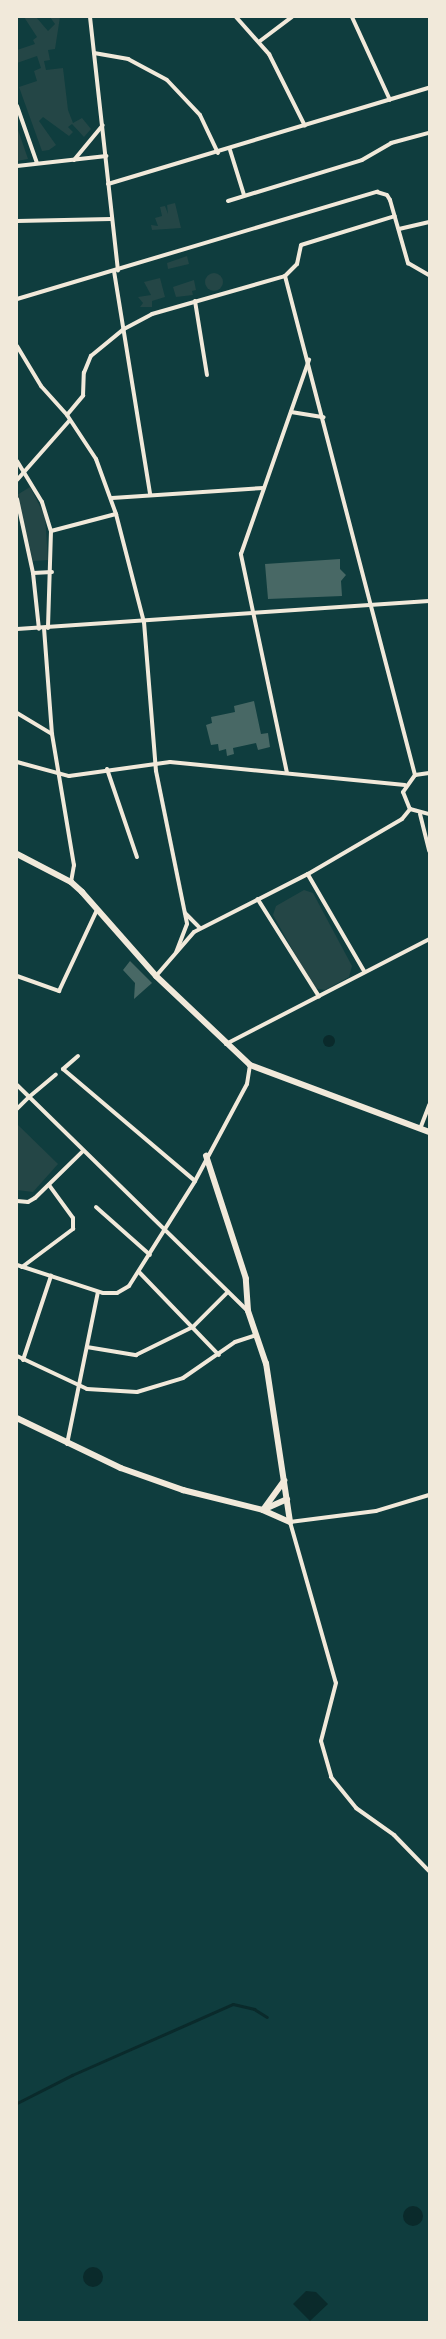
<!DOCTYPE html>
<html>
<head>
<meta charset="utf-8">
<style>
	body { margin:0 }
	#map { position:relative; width:446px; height:2339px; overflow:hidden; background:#0f3d3e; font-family:"Open Sans",sans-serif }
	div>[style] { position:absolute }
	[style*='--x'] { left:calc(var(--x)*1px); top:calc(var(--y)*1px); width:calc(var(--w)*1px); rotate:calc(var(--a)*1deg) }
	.green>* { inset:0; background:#244646 }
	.round { border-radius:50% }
	.water>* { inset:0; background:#0a2a2b }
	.stream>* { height:3px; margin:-1.5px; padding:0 1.5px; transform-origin:1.5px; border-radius:1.5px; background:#0a2a2b }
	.building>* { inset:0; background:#486865 }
	.pedestrian>* { height:3.5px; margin:-1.75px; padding:0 1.75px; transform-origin:1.75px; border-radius:1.75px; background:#f1e9da }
	.minor>* { height:4px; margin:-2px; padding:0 2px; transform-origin:2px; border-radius:2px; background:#f1e9da }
	.tertiary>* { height:5.5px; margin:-2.75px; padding:0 2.75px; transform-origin:2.75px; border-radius:2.75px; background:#f1e9da }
	.secondary>* { height:6px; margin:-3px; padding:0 3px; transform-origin:3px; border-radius:3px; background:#f1e9da }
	span { translate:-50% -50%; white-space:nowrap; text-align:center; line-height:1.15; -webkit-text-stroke:3px #f1e9da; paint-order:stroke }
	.frame { position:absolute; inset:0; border:18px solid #f1e9da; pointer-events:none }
</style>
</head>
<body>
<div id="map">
	<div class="green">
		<i style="clip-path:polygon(24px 17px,36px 17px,48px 31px,55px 24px,50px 17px,60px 17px,55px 49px,48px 50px,50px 60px,44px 61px,46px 70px,63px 68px,68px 110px,73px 123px,82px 118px,91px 129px,84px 137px,72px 124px,68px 127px,73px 132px,69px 136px,43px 117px,39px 121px,56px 145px,49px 150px,42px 151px,19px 87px,37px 81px,34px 71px,41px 68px,37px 56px,17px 63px,17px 50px,35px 44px,33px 40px,37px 37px)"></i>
		<i style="clip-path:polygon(17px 127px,28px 159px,17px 161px)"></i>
		<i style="clip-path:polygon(175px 203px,181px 228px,152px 230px,151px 225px,158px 226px,155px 218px,162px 216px,160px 207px,165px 206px,168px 214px,167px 205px)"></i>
		<i style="clip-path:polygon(187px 256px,189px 264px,168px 269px,167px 263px)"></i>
		<i class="round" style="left:205px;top:273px;width:18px;height:18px"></i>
		<i style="clip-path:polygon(160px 278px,165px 297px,152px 301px,152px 307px,140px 307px,143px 303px,138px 297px,151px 295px,144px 282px)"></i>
		<i style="clip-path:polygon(194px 280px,196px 290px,192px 291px,193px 295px,176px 297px,173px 287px)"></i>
		<i style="clip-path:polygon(30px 487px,45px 516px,48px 560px,33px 561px,17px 495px)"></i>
		<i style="clip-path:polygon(304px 890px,313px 893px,352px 966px,349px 977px,325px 990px,314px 988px,273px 915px,276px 906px)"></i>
		<i style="clip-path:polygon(17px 1124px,58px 1164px,33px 1192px,17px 1190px)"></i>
	</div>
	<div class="water">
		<i class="round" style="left:323px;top:1035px;width:12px;height:12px"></i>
		<i class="round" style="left:403px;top:2206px;width:20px;height:20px"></i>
		<i class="round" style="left:83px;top:2267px;width:20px;height:20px"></i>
		<i style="clip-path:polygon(306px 2291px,316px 2292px,328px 2304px,310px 2321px,293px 2304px)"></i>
	</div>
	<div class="stream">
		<i style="--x:17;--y:2103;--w:62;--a:-27"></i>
		<i style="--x:72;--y:2075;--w:176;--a:-23.8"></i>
		<i style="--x:233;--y:2004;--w:22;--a:13"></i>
		<i style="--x:254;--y:2009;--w:15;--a:32"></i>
	</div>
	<div class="building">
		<i style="clip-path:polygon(340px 559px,340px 569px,346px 575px,341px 581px,342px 596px,268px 599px,265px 564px)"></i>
		<i style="clip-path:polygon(254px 701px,261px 734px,268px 733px,270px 747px,258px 750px,256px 743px,233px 748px,234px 754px,227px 756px,226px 749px,219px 751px,218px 744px,211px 745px,206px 725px,212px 723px,211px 717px,235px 712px,234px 706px)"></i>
		<i style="clip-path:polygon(130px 961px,152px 983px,134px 999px,135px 983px,123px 970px)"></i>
	</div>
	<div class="pedestrian">
		<i style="--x:67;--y:415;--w:25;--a:-50"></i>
		<i style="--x:83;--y:396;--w:23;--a:-88"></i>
		<i style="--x:84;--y:373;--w:18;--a:-68"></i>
		<i style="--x:91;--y:356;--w:43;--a:-39.3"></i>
		<i style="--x:308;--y:874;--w:113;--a:59.8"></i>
		<i style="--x:258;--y:899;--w:115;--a:57.8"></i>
		<i style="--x:17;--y:1109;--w:17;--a:-45"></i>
		<i style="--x:87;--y:1347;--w:50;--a:9.3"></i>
		<i style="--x:136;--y:1355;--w:64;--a:-26.2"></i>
		<i style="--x:193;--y:1327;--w:49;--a:-45"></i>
	</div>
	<div class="minor">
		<i style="--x:90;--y:17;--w:255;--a:83.7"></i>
		<i style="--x:236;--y:17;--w:50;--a:48.3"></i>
		<i style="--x:269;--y:54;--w:80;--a:63.4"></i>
		<i style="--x:352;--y:17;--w:91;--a:65.4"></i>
		<i style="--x:260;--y:41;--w:40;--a:-37"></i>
		<i style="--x:94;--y:53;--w:35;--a:10"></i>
		<i style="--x:128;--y:59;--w:44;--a:28.3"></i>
		<i style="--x:167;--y:80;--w:48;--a:46.7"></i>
		<i style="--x:200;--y:115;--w:42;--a:64.7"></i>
		<i style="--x:17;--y:106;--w:60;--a:70.7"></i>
		<i style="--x:230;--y:150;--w:47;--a:72.7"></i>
		<i style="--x:74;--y:160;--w:45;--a:-50.4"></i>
		<i style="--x:17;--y:166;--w:90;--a:-6.4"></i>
		<i style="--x:108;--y:184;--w:335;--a:-16.7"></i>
		<i style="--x:228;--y:201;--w:140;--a:-17"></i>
		<i style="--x:362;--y:160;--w:34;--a:-30"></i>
		<i style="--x:391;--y:143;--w:39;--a:-15"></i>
		<i style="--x:17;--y:221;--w:94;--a:-1.2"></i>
		<i style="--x:399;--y:229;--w:31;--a:-13"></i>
		<i style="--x:114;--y:271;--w:226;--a:80.8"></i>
		<i style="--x:285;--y:276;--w:516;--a:75.4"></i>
		<i style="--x:17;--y:299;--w:376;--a:-16.6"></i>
		<i style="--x:377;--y:192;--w:10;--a:17"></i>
		<i style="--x:387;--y:195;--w:6;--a:59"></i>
		<i style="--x:390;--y:200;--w:66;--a:74.1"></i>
		<i style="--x:408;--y:263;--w:24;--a:30"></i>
		<i style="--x:195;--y:301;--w:75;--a:80.8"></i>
		<i style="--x:124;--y:329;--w:32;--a:-28"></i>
		<i style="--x:152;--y:314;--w:138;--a:-15.9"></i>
		<i style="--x:285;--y:276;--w:17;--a:-45"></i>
		<i style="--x:297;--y:264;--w:19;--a:-78"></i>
		<i style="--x:301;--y:245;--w:98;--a:-17.1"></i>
		<i style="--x:17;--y:346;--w:47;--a:59"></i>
		<i style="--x:41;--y:386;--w:39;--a:48"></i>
		<i style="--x:67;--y:415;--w:53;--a:56.6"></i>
		<i style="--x:96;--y:459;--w:59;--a:70"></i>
		<i style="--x:116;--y:514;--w:112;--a:75.5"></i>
		<i style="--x:144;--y:622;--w:149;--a:85.4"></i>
		<i style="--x:156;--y:771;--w:156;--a:78.5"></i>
		<i style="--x:187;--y:924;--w:30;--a:111"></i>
		<i style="--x:291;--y:412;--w:33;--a:9"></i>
		<i style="--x:17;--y:461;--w:48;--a:58.6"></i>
		<i style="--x:42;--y:502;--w:30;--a:73"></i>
		<i style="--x:51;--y:531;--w:97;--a:91.8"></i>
		<i style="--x:17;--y:480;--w:79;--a:-48.6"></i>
		<i style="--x:112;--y:498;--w:152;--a:-3.8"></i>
		<i style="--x:17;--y:499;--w:76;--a:77.8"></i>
		<i style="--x:33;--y:573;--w:56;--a:83.9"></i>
		<i style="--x:51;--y:531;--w:67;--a:-14.7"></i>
		<i style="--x:33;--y:573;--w:19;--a:-3"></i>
		<i style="--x:44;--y:628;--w:106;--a:85.7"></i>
		<i style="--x:52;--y:734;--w:133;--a:80.5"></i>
		<i style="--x:74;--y:865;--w:17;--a:100"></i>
		<i style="--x:17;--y:629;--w:413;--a:-3.9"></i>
		<i style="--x:17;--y:713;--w:41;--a:31"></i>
		<i style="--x:17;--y:762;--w:54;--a:15.1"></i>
		<i style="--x:69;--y:776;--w:102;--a:-7.9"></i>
		<i style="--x:170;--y:762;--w:236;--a:5.6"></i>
		<i style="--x:107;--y:769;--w:93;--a:71.2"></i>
		<i style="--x:287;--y:773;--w:224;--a:-101.9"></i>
		<i style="--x:241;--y:554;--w:206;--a:-70.7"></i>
		<i style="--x:429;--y:773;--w:14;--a:172"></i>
		<i style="--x:415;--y:775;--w:21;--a:125"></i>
		<i style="--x:403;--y:792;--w:18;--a:68"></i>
		<i style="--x:410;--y:809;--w:20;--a:15"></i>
		<i style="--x:420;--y:814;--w:38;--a:76"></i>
		<i style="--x:185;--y:913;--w:21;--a:45"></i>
		<i style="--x:17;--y:976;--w:45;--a:19.7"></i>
		<i style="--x:59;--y:991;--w:89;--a:-64.9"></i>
		<i style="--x:156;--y:976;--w:58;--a:-49.2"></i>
		<i style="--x:194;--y:932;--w:128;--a:-27"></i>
		<i style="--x:308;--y:874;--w:109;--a:-30.3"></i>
		<i style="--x:402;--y:819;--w:13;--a:-51"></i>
		<i style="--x:226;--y:1044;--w:229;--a:-27.3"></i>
		<i style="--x:78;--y:1056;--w:20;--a:139"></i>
		<i style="--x:63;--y:1069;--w:173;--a:40.3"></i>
		<i style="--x:17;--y:1085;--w:323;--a:44.4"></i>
		<i style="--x:29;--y:1097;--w:35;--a:-40"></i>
		<i style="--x:420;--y:1129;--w:26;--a:-69"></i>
		<i style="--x:17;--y:1201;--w:11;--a:5"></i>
		<i style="--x:28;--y:1202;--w:8;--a:-30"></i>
		<i style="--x:35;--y:1198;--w:67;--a:-44.4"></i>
		<i style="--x:96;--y:1207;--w:72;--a:41.6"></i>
		<i style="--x:17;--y:1265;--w:90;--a:18"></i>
		<i style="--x:103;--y:1293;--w:14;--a:0"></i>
		<i style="--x:117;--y:1293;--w:14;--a:-30"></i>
		<i style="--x:129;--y:1286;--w:124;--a:-57.8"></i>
		<i style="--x:195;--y:1181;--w:110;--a:-61.8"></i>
		<i style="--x:247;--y:1084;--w:19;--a:-81"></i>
		<i style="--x:22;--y:1267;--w:64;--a:-36.7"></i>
		<i style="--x:73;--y:1229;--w:11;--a:-90"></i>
		<i style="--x:73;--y:1218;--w:41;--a:-126"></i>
		<i style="--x:139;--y:1272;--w:115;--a:46.1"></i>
		<i style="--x:17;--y:1356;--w:77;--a:25.2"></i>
		<i style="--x:87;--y:1389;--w:50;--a:3.4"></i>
		<i style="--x:137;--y:1392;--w:48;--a:-16.9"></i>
		<i style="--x:183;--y:1378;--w:63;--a:-34.7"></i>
		<i style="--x:235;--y:1342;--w:22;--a:-18"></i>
		<i style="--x:23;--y:1360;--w:89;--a:-71.6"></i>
		<i style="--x:67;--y:1444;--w:155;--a:-78.5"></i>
		<i style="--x:429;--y:1495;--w:55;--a:163.2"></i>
		<i style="--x:376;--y:1511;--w:87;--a:172.7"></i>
		<i style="--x:290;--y:1522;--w:167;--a:74.1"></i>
		<i style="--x:336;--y:1683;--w:60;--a:104.5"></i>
		<i style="--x:321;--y:1741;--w:37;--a:74"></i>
		<i style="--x:331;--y:1777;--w:40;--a:51"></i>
		<i style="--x:356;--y:1808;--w:47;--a:35.4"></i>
		<i style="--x:394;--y:1835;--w:50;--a:45.8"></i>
	</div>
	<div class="tertiary">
		<i style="--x:17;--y:1418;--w:115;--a:25.7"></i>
		<i style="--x:121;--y:1468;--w:66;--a:19.5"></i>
		<i style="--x:183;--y:1490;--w:82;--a:14"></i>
		<i style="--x:263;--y:1510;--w:30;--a:24"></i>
		<i style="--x:290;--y:1522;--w:160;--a:-98.6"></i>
		<i style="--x:266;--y:1364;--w:56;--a:-108.8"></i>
		<i style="--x:248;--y:1311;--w:32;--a:-94"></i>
		<i style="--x:246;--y:1279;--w:129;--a:-108"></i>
		<i style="--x:265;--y:1509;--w:24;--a:-24"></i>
		<i style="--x:263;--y:1510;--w:36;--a:-54"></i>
	</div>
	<div class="secondary">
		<i style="--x:17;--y:854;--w:61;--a:27.4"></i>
		<i style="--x:71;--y:882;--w:15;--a:42"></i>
		<i style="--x:82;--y:892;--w:112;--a:48.6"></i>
		<i style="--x:156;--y:976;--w:129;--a:43.4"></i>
		<i style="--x:250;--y:1065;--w:191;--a:20.5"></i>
	</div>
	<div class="frame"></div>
</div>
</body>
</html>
